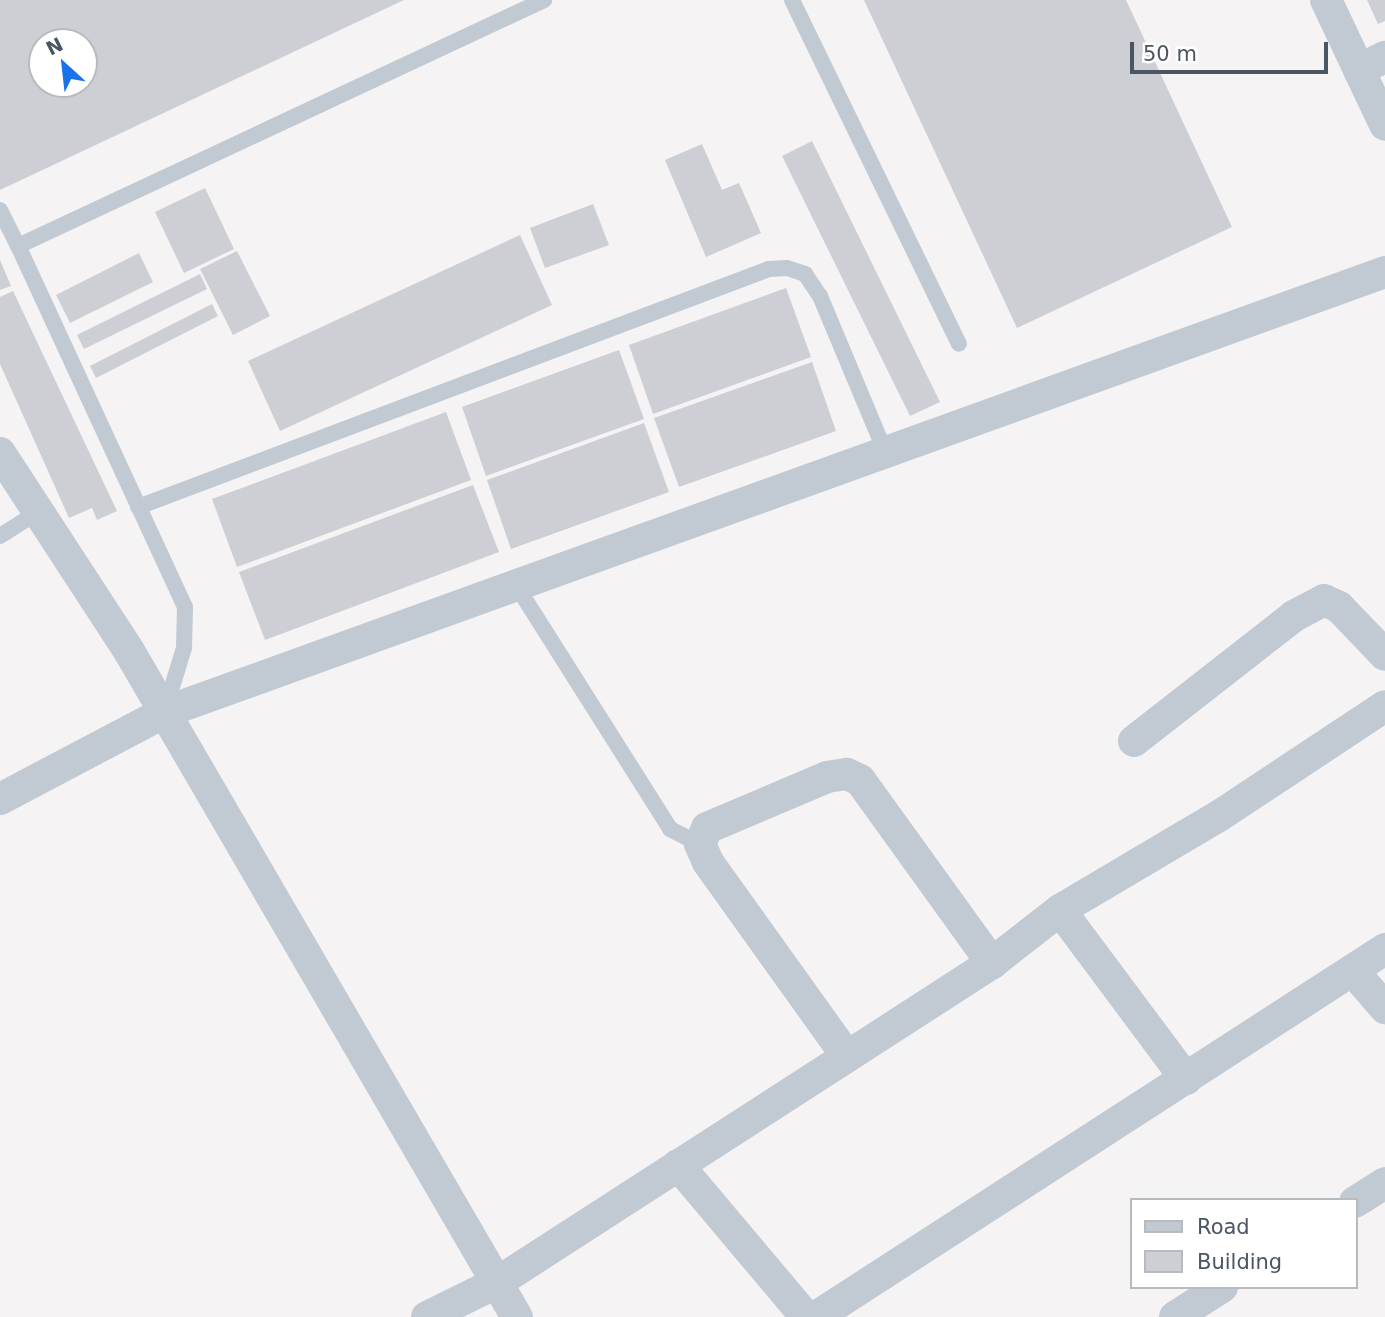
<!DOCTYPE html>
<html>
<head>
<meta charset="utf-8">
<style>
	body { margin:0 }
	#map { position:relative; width:1385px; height:1317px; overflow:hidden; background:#f5f3f3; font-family:"DejaVu Sans",sans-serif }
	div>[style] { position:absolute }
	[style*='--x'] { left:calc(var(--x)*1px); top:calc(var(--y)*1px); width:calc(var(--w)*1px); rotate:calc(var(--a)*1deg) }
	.building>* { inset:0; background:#cdcfd5 }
	.service>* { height:16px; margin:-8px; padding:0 8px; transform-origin:8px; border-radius:8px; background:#c1cad2 }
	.minor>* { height:32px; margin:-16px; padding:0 16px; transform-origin:16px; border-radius:16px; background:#c1cad2 }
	span { translate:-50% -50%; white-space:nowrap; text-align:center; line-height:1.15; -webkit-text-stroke:6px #fff; paint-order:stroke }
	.legend { position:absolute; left:1130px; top:1198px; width:228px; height:91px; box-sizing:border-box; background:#fff; border:2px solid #b7bbc0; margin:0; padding:9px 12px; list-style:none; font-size:21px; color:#4a5661 }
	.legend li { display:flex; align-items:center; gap:14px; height:35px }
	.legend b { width:35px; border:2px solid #b7bbc0 }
	.north { position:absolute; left:28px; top:28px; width:70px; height:70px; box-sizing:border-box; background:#fff; border:2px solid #b7bbc0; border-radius:50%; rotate:333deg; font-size:19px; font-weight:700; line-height:28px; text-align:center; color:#4a5661 }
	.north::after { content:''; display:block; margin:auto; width:24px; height:32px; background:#1a73e8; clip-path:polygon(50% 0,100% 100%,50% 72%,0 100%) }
	.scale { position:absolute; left:1130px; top:42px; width:198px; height:32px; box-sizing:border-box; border:4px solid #4a5661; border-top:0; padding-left:9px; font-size:21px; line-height:24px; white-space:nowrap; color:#4a5661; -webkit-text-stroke:5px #fff; paint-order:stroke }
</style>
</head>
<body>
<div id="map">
	<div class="building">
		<i style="clip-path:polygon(evenodd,0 0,404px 0,0 190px,0 0,42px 42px,84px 42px,84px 84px,42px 84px,42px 42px)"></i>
		<i style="clip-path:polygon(864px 0,1126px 0,1232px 227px,1017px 328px)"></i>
		<i style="clip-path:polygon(1367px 0,1385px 0,1385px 21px,1378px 24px)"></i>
		<i style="clip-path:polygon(812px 141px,940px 402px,910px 416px,782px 156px)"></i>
		<i style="clip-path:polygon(702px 144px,722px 190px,739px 183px,761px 233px,706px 257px,665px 160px)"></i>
		<i style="clip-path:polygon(205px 188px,234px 249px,184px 273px,155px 212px)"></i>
		<i style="clip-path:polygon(593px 204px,609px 245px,545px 268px,530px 228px)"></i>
		<i style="clip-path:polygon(520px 235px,552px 305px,280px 431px,248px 361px)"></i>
		<i style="clip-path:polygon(237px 251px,270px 316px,233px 335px,200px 269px)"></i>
		<i style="clip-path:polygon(139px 253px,153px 282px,70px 323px,56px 295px)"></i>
		<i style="clip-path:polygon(0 260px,11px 286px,0 290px)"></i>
		<i style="clip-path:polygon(200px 274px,207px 289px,84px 349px,77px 335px)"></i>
		<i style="clip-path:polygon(786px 288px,811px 357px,653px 414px,629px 345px)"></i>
		<i style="clip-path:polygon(13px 291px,117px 511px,97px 520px,92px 508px,69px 518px,0 364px,0 297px)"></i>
		<i style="clip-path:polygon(212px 304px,218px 316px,96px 378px,90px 366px)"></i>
		<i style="clip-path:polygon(619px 350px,644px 419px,486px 476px,462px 407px)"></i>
		<i style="clip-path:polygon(812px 362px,836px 431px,679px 487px,654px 418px)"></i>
		<i style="clip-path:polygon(446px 412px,471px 480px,237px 567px,212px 499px)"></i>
		<i style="clip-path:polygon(644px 423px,669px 492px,511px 549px,487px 480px)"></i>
		<i style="clip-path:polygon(473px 485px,499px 552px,265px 640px,239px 572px)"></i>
	</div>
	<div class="service">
		<i style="--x:792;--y:0;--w:382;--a:64.1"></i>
		<i style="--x:0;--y:210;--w:40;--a:63.4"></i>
		<i style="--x:138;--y:507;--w:674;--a:-20.67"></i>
		<i style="--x:769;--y:269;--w:18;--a:-3"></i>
		<i style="--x:787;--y:268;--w:19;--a:18"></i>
		<i style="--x:805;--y:274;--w:27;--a:56"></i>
		<i style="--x:820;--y:296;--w:171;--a:67.3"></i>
		<i style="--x:0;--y:536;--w:45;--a:-32.3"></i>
		<i style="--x:516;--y:585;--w:289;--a:57.7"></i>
		<i style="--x:670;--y:829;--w:34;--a:27"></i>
		<i style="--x:165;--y:710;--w:65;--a:-73"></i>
		<i style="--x:184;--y:648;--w:41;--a:-88.6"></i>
		<i style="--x:185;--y:607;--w:398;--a:-114.8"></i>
		<i style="--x:18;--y:246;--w:581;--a:-25.06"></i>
	</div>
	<div class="minor">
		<i style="--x:1326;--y:0;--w:138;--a:64.7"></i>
		<i style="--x:1359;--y:70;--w:29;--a:-27"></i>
		<i style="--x:0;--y:453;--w:236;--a:56.9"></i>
		<i style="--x:129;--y:651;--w:771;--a:59.78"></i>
		<i style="--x:1134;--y:741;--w:203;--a:-38"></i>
		<i style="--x:1294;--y:616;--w:34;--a:-28"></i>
		<i style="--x:1324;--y:600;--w:17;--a:25"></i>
		<i style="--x:1339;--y:607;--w:66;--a:46.2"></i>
		<i style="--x:0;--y:799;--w:187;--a:-27.8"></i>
		<i style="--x:165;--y:712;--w:1297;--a:-19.83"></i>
		<i style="--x:1060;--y:910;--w:211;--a:53.3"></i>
		<i style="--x:1354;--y:972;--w:48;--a:49.3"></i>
		<i style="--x:846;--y:1055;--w:237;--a:-125.6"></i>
		<i style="--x:708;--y:862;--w:20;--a:-114"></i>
		<i style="--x:700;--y:844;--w:17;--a:-66"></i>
		<i style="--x:707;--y:828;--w:130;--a:-23"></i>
		<i style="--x:827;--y:777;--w:20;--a:-9"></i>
		<i style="--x:847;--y:774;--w:14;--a:25"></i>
		<i style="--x:860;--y:780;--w:226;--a:54.2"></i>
		<i style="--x:678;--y:1165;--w:199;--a:49.9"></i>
		<i style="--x:1355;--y:1202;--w:36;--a:-32"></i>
		<i style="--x:427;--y:1317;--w:79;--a:-26.2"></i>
		<i style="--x:498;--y:1282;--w:588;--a:-32.85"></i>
		<i style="--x:992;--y:963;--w:86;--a:-37.9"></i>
		<i style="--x:1060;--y:910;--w:185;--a:-30.6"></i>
		<i style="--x:1219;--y:816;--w:199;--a:-33.5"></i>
		<i style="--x:816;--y:1317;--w:678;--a:-32.89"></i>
		<i style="--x:1175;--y:1317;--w:56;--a:-32.6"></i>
	</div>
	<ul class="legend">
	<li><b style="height:9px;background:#c1cad2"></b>Road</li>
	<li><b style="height:19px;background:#cdcfd5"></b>Building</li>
	</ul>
	<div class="north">N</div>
	<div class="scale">50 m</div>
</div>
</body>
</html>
